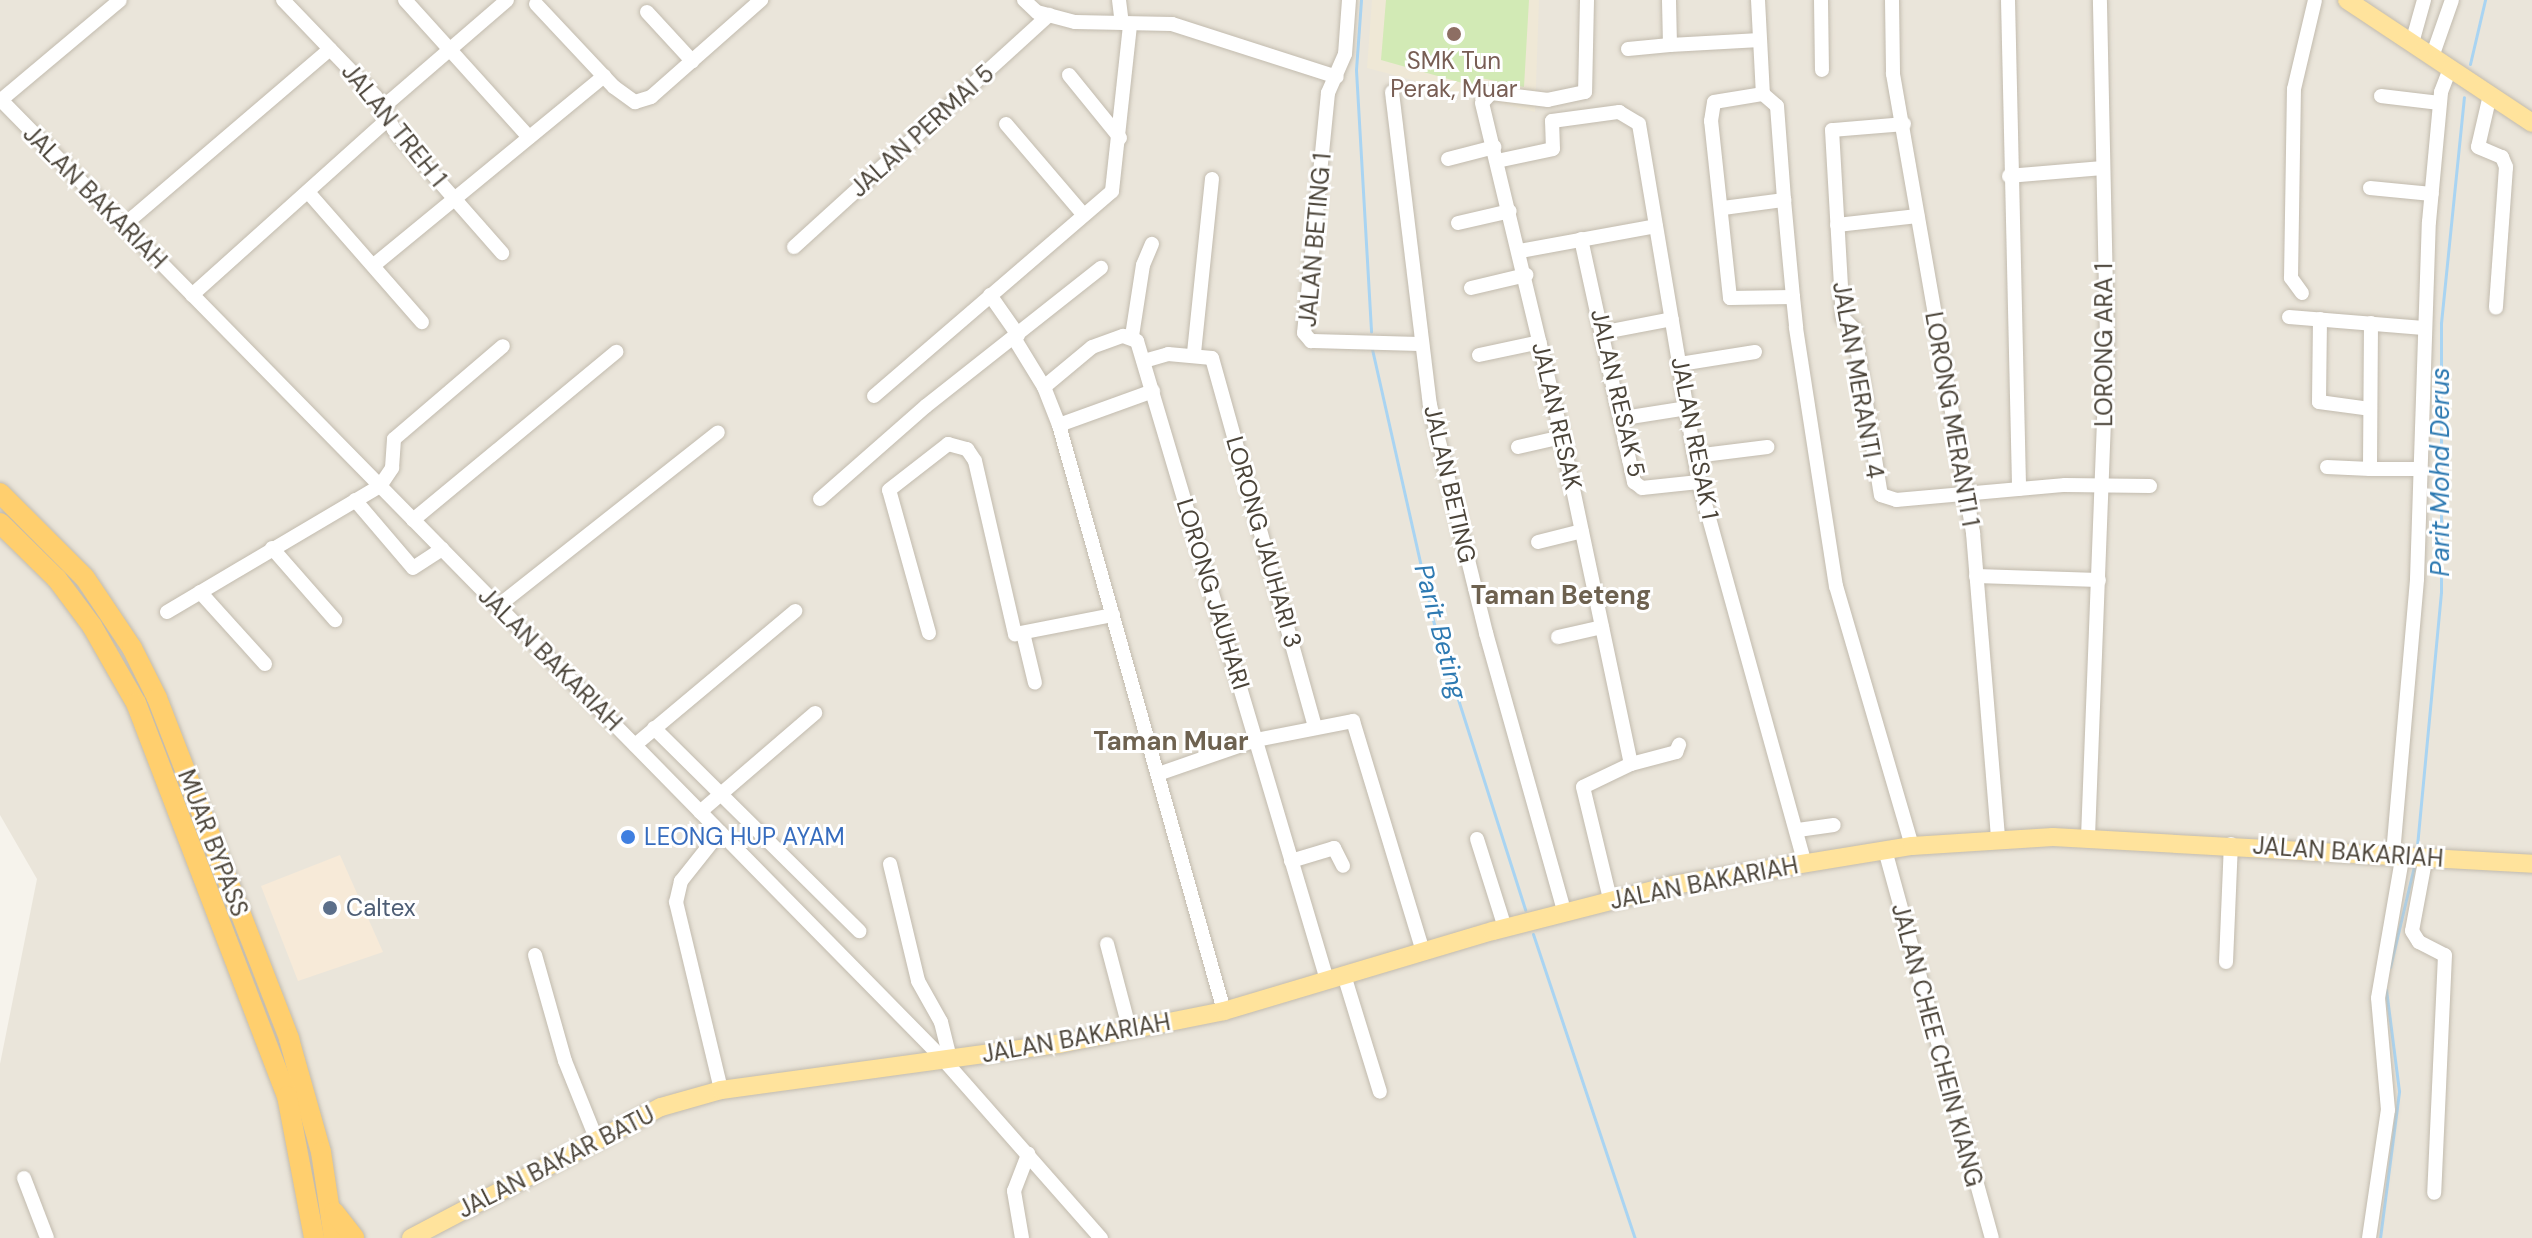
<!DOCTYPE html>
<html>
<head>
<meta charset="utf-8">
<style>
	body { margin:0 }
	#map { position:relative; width:2532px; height:1238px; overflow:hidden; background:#f6f3ec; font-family:"DM Sans",sans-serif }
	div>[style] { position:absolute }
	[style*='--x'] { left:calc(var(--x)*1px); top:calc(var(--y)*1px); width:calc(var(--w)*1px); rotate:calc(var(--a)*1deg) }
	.residential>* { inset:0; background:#eae5da }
	.commercial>* { inset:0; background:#f7ead8 }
	.education>* { inset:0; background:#efe8d6 }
	.green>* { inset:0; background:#d2eab5 }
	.stream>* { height:3px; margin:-1.5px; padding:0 1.5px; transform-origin:1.5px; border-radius:1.5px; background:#a9d4f2 }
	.roads { filter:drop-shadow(0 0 2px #c2bbae) drop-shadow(0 0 2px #c2bbae) }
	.minor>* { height:14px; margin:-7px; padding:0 7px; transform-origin:7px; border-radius:7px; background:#fff }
	.major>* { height:18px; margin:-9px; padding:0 9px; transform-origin:9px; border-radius:9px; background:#ffe39c }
	.highway>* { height:20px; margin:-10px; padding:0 10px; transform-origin:10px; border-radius:10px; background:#ffcf6e }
	.dots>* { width:22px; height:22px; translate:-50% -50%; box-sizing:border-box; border:4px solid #fff; border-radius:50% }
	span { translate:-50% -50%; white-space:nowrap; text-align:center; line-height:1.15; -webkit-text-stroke:6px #fff; paint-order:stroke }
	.education-label { font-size:24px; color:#785e54 }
	.street-label { font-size:24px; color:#4b4439 }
	.shop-label { font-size:24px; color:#366cbe }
	.left { translate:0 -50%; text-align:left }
	.service-label { font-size:24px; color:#4e5e75 }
	.water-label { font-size:26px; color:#2e7ab2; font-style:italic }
	.neighbourhood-label { font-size:26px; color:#6e6250; font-weight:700 }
</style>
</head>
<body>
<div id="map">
	<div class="residential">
		<i style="clip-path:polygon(0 0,2532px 0,2532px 1238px,0 1238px,0 1064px,37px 879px,0 815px)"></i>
	</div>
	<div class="commercial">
		<i style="clip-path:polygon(340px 855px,383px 952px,298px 981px,261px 886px)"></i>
	</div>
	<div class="education">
		<i style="clip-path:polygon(1372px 0,1539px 0,1535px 112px,1367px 68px)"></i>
	</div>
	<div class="green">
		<i style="clip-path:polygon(1386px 0,1529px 0,1524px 87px,1481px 78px,1473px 86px,1381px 60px)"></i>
	</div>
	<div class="stream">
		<i style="--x:1361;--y:0;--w:70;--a:94.1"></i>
		<i style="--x:1356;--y:70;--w:262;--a:86.7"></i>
		<i style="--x:2470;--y:64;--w:66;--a:-76.8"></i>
		<i style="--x:1372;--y:349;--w:282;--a:77.3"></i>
		<i style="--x:1434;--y:624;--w:300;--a:72.3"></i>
		<i style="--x:2417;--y:846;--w:255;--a:-84.6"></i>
		<i style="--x:2441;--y:592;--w:269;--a:-90"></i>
		<i style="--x:2441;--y:323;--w:227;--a:-84.2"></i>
		<i style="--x:1533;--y:934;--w:321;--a:71.5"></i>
		<i style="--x:2390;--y:967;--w:104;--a:-76.6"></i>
		<i style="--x:2380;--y:1238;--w:148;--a:-82.6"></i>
		<i style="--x:2399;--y:1091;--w:102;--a:-97.3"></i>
	</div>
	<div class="roads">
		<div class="minor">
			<i style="--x:283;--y:0;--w:134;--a:46.2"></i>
			<i style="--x:376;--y:97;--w:38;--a:61"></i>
			<i style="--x:394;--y:130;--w:164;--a:48.7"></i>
			<i style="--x:405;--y:0;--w:185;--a:47.9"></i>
			<i style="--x:1024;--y:0;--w:18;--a:43"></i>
			<i style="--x:1037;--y:12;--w:39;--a:15"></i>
			<i style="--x:1075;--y:22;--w:97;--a:1.2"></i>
			<i style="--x:1172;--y:24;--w:173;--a:17.8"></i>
			<i style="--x:1119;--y:0;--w:23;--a:83"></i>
			<i style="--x:1349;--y:0;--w:54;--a:94.2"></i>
			<i style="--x:1345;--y:54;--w:43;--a:113.6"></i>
			<i style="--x:1328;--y:93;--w:241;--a:95.7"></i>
			<i style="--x:1304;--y:333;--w:11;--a:49"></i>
			<i style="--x:1311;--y:341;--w:110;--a:1.6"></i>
			<i style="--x:1587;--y:0;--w:92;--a:91.2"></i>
			<i style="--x:1585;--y:92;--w:38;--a:168"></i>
			<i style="--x:1548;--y:100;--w:57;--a:-173"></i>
			<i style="--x:1491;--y:93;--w:13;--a:132"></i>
			<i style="--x:1482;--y:103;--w:338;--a:76.5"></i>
			<i style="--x:1561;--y:432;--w:339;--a:78.1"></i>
			<i style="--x:1631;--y:764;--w:53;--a:154.4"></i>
			<i style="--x:1583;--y:787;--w:115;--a:76.4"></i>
			<i style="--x:1758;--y:0;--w:94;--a:87"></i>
			<i style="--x:1821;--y:0;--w:70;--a:89.2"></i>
			<i style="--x:1892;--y:0;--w:74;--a:89.2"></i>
			<i style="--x:1893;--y:74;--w:466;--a:80.1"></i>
			<i style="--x:1973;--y:533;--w:308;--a:85.3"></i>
			<i style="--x:2008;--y:0;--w:489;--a:88.7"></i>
			<i style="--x:536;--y:4;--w:114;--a:46.8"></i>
			<i style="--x:614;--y:87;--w:26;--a:36"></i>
			<i style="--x:635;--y:102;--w:17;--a:-17"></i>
			<i style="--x:651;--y:97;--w:147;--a:-41.4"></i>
			<i style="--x:647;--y:12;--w:67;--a:47.4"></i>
			<i style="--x:2412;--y:43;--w:45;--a:-74.4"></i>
			<i style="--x:1670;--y:45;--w:90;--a:-3.2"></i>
			<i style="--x:1628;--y:49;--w:42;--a:-5.4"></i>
			<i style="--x:1670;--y:45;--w:45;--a:-91.3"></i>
			<i style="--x:2432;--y:57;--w:60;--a:-70.7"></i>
			<i style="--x:1069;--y:75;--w:81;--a:51"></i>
			<i style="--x:1392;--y:92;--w:315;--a:83.1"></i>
			<i style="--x:1430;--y:405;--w:235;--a:76.2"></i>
			<i style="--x:1486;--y:633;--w:292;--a:74.3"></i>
			<i style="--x:2490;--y:95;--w:53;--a:103"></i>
			<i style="--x:2478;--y:147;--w:26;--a:23"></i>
			<i style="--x:2502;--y:157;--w:11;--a:68"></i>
			<i style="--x:2506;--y:167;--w:141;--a:94.1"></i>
			<i style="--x:2381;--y:96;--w:59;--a:6.8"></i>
			<i style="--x:0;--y:99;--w:1346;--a:45.51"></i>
			<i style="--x:943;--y:1059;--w:239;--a:48.6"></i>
			<i style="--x:1;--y:100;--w:155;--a:-40"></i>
			<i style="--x:382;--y:108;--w:165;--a:-40.8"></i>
			<i style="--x:1006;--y:124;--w:118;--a:49.5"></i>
			<i style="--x:1904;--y:124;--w:72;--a:175.2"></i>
			<i style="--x:1832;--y:130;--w:188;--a:86.7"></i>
			<i style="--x:1843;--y:318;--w:16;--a:45"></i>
			<i style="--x:1854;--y:329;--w:168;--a:80.8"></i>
			<i style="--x:1881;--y:495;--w:16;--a:18"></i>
			<i style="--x:1896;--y:500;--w:170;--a:-5.1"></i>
			<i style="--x:2065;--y:485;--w:85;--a:0.7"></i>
			<i style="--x:1448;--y:159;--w:48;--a:-14.6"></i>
			<i style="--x:1497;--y:161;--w:57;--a:-12.1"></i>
			<i style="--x:1553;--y:149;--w:28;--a:-92"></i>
			<i style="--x:1552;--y:121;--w:68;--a:-7.7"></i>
			<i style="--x:1619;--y:112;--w:23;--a:31"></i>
			<i style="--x:1639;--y:124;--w:363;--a:80.5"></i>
			<i style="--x:1699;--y:482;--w:396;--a:74.5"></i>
			<i style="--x:2009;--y:176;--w:93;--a:-4.9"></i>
			<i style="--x:2370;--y:188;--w:62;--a:5.5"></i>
			<i style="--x:308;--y:192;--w:173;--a:48.8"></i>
			<i style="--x:1723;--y:208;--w:62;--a:-7.5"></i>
			<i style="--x:1458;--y:223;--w:53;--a:-13"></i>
			<i style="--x:124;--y:225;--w:271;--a:-40.5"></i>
			<i style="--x:1837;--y:225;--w:81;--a:-6.4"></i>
			<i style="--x:1581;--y:239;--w:249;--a:77.7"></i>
			<i style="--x:1634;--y:482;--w:10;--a:37"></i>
			<i style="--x:1642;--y:488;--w:57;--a:-6"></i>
			<i style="--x:794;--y:247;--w:345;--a:-42.3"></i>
			<i style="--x:1520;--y:251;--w:138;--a:-10.4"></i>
			<i style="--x:374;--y:265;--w:298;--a:-39.4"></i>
			<i style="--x:1471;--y:288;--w:57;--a:-13.3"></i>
			<i style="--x:2302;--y:293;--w:19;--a:-126"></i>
			<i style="--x:2291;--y:278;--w:189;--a:-89.1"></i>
			<i style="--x:2294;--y:89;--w:91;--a:-76.7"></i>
			<i style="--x:192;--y:295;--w:262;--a:-41.9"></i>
			<i style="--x:990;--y:295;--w:49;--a:55"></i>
			<i style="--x:1793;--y:297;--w:63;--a:179.1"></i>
			<i style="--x:1730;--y:298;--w:178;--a:-96.1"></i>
			<i style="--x:1711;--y:121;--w:19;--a:-81"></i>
			<i style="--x:1714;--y:102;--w:50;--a:-9.3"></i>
			<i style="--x:1763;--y:94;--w:18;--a:41"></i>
			<i style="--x:1777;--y:106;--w:94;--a:85.7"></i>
			<i style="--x:1784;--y:200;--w:97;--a:84.7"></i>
			<i style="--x:1793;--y:297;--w:31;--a:84"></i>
			<i style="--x:1796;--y:328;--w:261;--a:81.2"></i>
			<i style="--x:1836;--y:586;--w:271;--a:73.7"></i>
			<i style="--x:2289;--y:317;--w:135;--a:4.7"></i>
			<i style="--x:2320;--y:319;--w:83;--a:90.7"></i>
			<i style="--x:2319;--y:402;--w:51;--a:7.8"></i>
			<i style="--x:2371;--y:323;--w:146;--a:90.4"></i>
			<i style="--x:2370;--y:469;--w:49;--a:0"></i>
			<i style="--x:1605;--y:332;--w:68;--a:-11"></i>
			<i style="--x:1132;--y:336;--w:72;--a:-81.2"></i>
			<i style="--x:1143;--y:265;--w:23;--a:-67"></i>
			<i style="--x:1014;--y:338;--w:57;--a:58.5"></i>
			<i style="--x:1044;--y:387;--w:41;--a:68.5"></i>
			<i style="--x:1059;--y:425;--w:609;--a:74.27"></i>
			<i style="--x:1194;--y:353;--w:175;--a:-84.1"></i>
			<i style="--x:1479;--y:355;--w:62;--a:-12"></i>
			<i style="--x:1144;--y:361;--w:25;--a:-16"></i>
			<i style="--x:1168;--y:354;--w:44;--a:5.2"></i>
			<i style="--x:1212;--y:358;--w:382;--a:74.4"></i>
			<i style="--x:1680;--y:364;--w:76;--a:-9.1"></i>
			<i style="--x:1044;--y:387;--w:62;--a:-39.8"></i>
			<i style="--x:1092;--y:347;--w:33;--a:-20"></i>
			<i style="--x:1123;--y:336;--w:15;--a:20"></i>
			<i style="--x:1137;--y:341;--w:667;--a:73.44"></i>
			<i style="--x:874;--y:396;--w:314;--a:-40.7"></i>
			<i style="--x:1112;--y:191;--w:168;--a:-83.8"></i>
			<i style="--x:1624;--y:418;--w:64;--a:-9"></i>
			<i style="--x:1059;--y:425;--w:100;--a:-19.9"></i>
			<i style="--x:1518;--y:447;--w:45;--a:-12.8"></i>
			<i style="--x:1695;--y:456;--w:73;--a:-7.1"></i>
			<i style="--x:2327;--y:467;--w:43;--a:2.7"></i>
			<i style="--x:820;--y:499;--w:141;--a:-41.3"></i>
			<i style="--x:926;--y:406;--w:223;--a:-38.3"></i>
			<i style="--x:355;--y:500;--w:89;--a:49.5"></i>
			<i style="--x:413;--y:568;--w:35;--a:-33"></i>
			<i style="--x:413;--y:520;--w:264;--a:-39.6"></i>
			<i style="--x:1538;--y:542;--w:45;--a:-14"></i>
			<i style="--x:272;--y:548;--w:96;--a:48.8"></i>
			<i style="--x:1976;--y:576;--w:123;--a:1.9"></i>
			<i style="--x:200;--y:592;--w:97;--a:47.9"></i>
			<i style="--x:498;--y:606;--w:280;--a:-38.3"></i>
			<i style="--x:167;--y:612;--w:247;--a:-30.6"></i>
			<i style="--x:380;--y:486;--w:22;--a:-56"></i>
			<i style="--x:392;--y:468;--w:29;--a:-86"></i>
			<i style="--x:394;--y:439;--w:143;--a:-40.5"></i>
			<i style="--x:929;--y:633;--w:148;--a:-105.6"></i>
			<i style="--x:889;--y:490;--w:75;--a:-37.9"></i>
			<i style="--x:948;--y:444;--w:20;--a:15"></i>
			<i style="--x:967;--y:449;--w:14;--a:56"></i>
			<i style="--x:975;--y:461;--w:178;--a:77"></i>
			<i style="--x:1015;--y:634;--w:100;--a:-11"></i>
			<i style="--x:1023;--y:633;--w:51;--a:76.5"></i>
			<i style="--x:1558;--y:637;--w:45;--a:-12.8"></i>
			<i style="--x:654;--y:728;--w:289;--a:44.7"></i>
			<i style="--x:635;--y:745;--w:209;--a:-39.9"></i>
			<i style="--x:1631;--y:764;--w:47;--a:-14.9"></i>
			<i style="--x:1676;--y:752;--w:8;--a:-67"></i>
			<i style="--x:1161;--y:773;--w:101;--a:-19.2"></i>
			<i style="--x:1256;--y:740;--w:99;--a:-11.1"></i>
			<i style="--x:1353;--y:721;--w:241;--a:73.1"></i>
			<i style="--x:700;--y:812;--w:152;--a:-40.7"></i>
			<i style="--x:1798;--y:830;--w:36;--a:-8"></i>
			<i style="--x:720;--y:832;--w:63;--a:128.5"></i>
			<i style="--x:681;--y:881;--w:22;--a:103"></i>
			<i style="--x:676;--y:902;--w:193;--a:76.5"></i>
			<i style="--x:2088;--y:837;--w:498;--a:-87.8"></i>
			<i style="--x:2107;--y:339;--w:339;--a:-91.2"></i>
			<i style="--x:1477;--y:839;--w:93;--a:72.5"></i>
			<i style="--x:1885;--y:850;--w:402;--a:74.6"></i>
			<i style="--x:2393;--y:854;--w:276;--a:-85"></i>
			<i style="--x:2417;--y:579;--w:357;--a:-88.1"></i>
			<i style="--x:2429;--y:222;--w:131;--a:-84.7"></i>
			<i style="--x:2441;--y:92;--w:25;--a:-69"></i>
			<i style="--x:2426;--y:856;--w:76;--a:100.6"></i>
			<i style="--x:2412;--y:931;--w:13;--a:58"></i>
			<i style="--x:2419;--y:942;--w:29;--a:27"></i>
			<i style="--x:2445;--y:955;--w:238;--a:92.6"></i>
			<i style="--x:1291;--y:861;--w:45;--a:-16.8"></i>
			<i style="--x:1334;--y:848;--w:20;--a:63"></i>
			<i style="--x:890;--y:864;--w:120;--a:76.5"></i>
			<i style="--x:918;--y:981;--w:47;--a:60.7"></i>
			<i style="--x:941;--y:1022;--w:38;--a:76"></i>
			<i style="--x:1107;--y:944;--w:90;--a:75.2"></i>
			<i style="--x:535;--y:955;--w:110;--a:74.2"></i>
			<i style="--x:565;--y:1061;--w:83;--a:68.1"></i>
			<i style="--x:2226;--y:962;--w:118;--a:-87.6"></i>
			<i style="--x:1344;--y:975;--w:122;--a:72.9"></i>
			<i style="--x:24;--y:1178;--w:64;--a:69"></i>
			<i style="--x:1022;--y:1238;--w:48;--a:-99.7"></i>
			<i style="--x:1014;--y:1191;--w:40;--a:-69"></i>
			<i style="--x:2369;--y:1238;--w:129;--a:-81.6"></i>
			<i style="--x:2388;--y:1110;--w:112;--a:-95.1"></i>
			<i style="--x:2378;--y:998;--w:146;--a:-80.2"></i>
		</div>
		<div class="major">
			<i style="--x:2347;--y:0;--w:222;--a:33.6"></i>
			<i style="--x:411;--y:1238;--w:282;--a:-27.7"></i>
			<i style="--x:661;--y:1107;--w:62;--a:-15.8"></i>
			<i style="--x:721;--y:1090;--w:341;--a:-7.8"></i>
			<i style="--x:1059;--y:1044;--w:168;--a:-11.3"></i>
			<i style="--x:1224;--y:1011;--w:281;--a:-16.6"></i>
			<i style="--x:1493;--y:931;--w:186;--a:-14.3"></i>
			<i style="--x:1673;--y:885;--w:242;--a:-9.3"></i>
			<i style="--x:1912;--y:846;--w:141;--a:-3.7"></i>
			<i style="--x:2053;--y:837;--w:480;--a:3.2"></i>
		</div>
		<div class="highway">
			<i style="--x:0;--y:493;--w:120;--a:45"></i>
			<i style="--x:85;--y:578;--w:84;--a:56.1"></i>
			<i style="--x:132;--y:648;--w:56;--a:63.4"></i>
			<i style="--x:157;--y:698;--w:366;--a:68.8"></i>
			<i style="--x:289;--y:1039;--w:117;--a:74.2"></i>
			<i style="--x:321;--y:1152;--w:87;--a:81.4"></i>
			<i style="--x:0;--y:523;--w:80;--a:44.5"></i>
			<i style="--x:57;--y:579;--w:59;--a:53.3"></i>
			<i style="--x:92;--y:626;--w:89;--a:60.3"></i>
			<i style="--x:136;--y:703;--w:421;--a:69"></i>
			<i style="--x:287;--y:1096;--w:145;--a:79.2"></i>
			<i style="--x:334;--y:1212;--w:33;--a:52"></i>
		</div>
	</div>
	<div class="dots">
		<i style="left:1454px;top:34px;background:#8d6e63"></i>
		<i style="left:628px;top:837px;background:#3f7fe0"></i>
		<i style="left:330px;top:908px;background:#5c6f8a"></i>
	</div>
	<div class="education-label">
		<span style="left:1454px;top:75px">SMK Tun<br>Perak, Muar</span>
	</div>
	<div class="street-label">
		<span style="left:394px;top:125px;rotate:51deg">JALAN TREH 1</span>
		<span style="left:922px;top:131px;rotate:-42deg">JALAN PERMAI 5</span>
		<span style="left:95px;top:197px;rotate:45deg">JALAN BAKARIAH</span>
		<span style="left:1315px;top:240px;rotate:-85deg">JALAN BETING 1</span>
		<span style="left:2104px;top:345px;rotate:-90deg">LORONG ARA 1</span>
		<span style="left:1858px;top:380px;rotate:80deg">JALAN MERANTI 4</span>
		<span style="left:1618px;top:393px;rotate:77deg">JALAN RESAK 5</span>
		<span style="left:1557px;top:416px;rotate:77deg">JALAN RESAK</span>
		<span style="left:1952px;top:419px;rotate:80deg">LORONG MERANTI 1</span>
		<span style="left:1695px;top:438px;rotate:79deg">JALAN RESAK 1</span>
		<span style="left:1450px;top:484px;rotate:77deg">JALAN BETING</span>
		<span style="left:1264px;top:542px;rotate:74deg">LORONG JAUHARI 3</span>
		<span style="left:1213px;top:594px;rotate:73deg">LORONG JAUHARI</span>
		<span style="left:550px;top:659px;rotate:45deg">JALAN BAKARIAH</span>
		<span style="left:213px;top:843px;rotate:69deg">MUAR BYPASS</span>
		<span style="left:2348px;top:852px;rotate:4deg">JALAN BAKARIAH</span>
		<span style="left:1704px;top:883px;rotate:-11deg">JALAN BAKARIAH</span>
		<span style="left:1076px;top:1038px;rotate:-10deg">JALAN BAKARIAH</span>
		<span style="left:1937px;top:1045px;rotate:75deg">JALAN CHEE CHEIN KIANG</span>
		<span style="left:556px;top:1162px;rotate:-27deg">JALAN BAKAR BATU</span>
	</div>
	<div class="shop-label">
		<span class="left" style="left:644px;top:837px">LEONG HUP AYAM</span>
	</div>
	<div class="service-label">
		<span class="left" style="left:346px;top:908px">Caltex</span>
	</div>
	<div class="water-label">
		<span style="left:2441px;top:472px;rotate:-90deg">Parit Mohd Derus</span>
		<span style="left:1440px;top:632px;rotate:75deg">Parit Beting</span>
	</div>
	<div class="neighbourhood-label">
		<span style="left:1561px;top:596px">Taman Beteng</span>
		<span style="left:1171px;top:742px">Taman Muar</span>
	</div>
</div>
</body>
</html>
